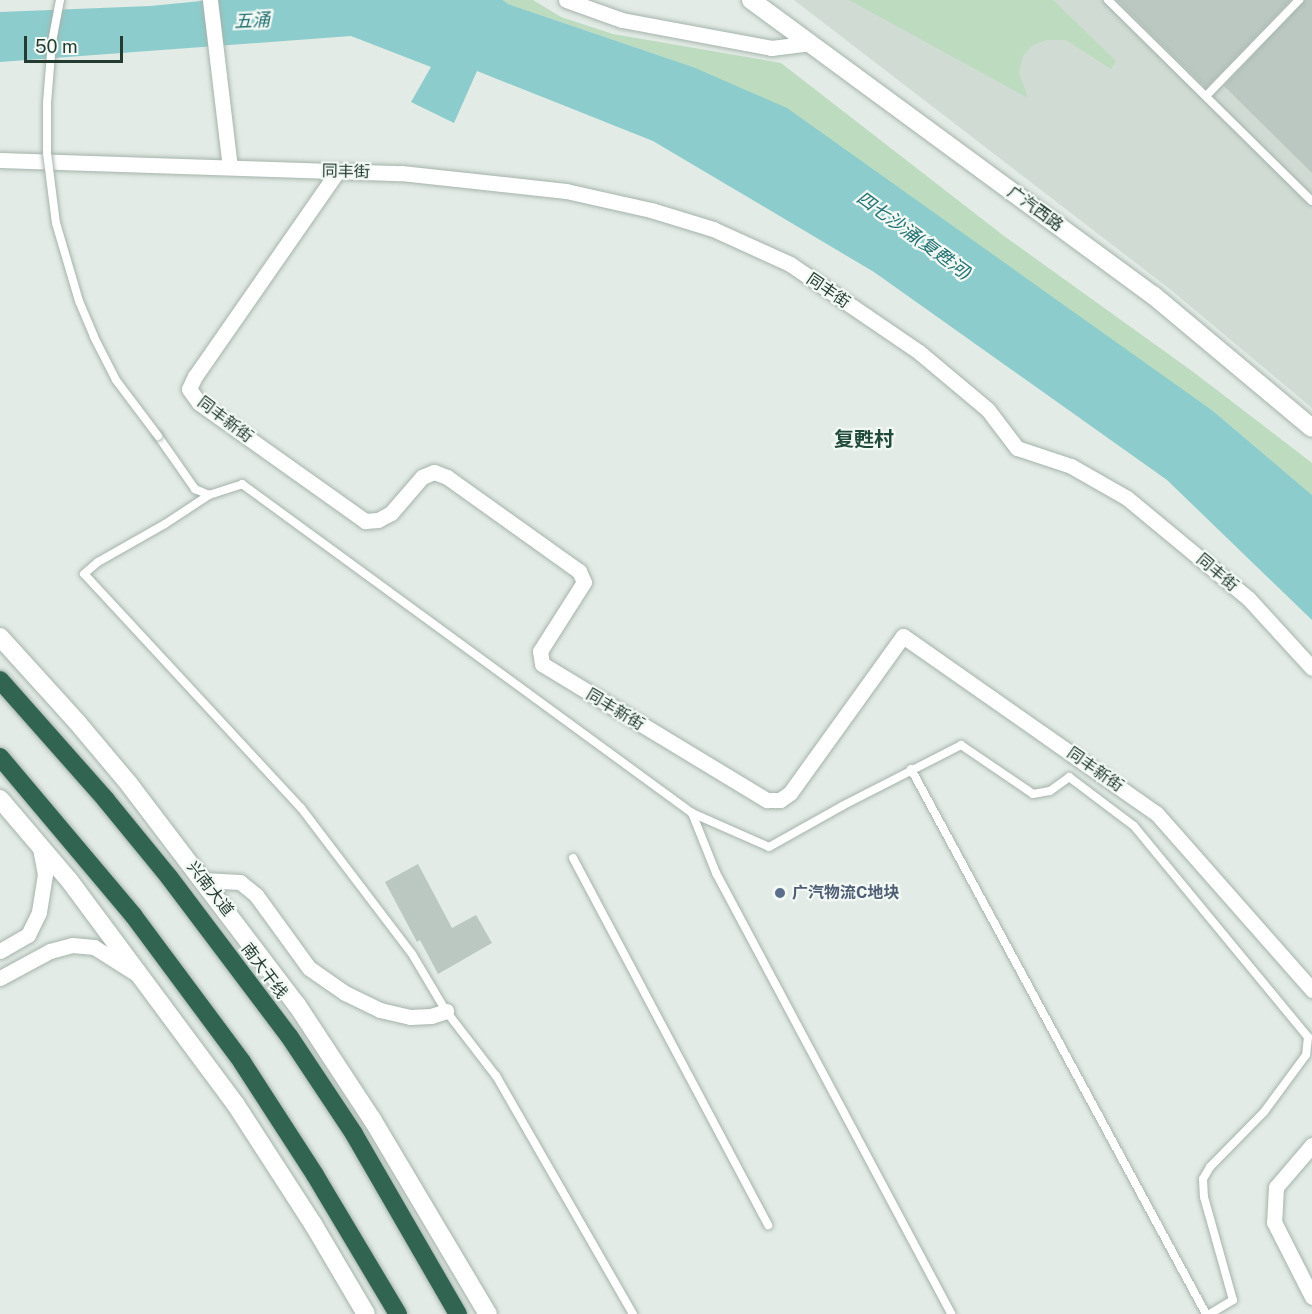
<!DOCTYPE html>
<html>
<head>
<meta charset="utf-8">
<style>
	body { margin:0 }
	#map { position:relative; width:1312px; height:1314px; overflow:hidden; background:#e2ebe5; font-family:"Public Sans","Noto Sans SC",sans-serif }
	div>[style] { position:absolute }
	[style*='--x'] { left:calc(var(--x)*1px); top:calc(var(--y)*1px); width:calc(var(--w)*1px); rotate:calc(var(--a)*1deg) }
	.built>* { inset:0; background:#d0dbd4 }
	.green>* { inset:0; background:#bcdbbf }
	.water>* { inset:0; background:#8dcccc }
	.building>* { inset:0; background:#bac8c1 }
	.roads { filter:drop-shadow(0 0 2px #a5b3ab) drop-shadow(0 0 2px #a5b3ab) }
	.lane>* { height:8px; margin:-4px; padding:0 4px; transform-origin:4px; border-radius:4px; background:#fff }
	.street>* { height:15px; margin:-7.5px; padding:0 7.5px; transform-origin:7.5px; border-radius:7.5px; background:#fff }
	.secondary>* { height:18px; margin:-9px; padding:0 9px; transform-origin:9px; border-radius:9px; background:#fff }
	.highway>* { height:18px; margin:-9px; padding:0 9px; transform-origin:9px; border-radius:9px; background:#316551 }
	.bridges { filter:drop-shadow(0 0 2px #a5b3ab) drop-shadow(0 0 2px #a5b3ab) }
	.lane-bridge>* { height:8px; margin:-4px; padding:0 4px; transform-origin:4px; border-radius:4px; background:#fff }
	.dots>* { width:16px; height:16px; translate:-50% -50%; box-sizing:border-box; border:3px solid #f2f8f4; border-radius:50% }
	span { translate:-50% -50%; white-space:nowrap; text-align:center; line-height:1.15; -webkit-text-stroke:4.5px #f2f8f4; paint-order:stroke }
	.street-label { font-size:16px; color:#233b30 }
	.service-label { font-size:16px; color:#4e5e75; font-weight:700 }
	.left { translate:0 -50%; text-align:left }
	.water-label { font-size:18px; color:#217272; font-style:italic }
	.quarter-label { font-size:20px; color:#204b3a; font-weight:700 }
	.scale { position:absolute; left:24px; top:36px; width:99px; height:27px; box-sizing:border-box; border:3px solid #233b30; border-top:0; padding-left:8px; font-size:18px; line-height:21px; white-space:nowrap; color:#233b30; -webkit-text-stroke:4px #f2f8f4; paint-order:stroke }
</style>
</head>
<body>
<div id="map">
	<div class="built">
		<i style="clip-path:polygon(794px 0,1312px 0,1312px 408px,1171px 290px)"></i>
	</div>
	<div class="green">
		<i style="clip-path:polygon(503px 0,533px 0,561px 17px,613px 34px,781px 63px,1004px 236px,1192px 371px,1303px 456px,1312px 463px,1312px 495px,1213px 411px,693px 67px,508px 4px)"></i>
		<i style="clip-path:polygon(849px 0,1053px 0,1116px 61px,1111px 69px,1066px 40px,1047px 40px,1033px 45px,1023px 56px,1019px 73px,1028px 98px)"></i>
	</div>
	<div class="water">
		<i style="clip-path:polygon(212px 0,503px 0,508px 4px,693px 67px,787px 108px,1213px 411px,1312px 495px,1312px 620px,1167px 480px,874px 272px,653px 141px,477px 71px,454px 123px,411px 102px,431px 67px,351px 36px,0 62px,0 12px,150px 6px)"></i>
	</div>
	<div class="building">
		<i style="clip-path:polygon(1117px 0,1291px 0,1206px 88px)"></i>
		<i style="clip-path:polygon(1305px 0,1312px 0,1312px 173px,1224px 86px)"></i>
		<i style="clip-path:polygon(418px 864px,452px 928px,476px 915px,492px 943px,438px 974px,420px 940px,417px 942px,385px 882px)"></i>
	</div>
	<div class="roads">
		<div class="lane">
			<i style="--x:1108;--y:0;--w:286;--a:44.6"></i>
			<i style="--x:1206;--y:96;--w:134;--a:-45.9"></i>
			<i style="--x:158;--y:436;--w:65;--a:55.1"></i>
			<i style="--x:195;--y:489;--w:15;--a:23"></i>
			<i style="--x:911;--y:769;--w:620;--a:61.57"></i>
			<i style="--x:692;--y:813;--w:65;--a:68.2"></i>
			<i style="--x:716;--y:873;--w:500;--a:61.9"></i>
			<i style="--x:573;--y:858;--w:416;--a:62"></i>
			<i style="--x:633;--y:1314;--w:275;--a:-119.9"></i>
			<i style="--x:496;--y:1076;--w:82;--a:-127.6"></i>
			<i style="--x:446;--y:1011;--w:66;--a:-120.8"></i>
			<i style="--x:412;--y:954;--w:183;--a:-127.2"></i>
			<i style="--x:301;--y:808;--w:319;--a:-132.8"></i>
			<i style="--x:84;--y:574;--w:18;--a:-41"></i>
			<i style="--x:98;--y:562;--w:77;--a:-29.6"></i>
			<i style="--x:165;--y:524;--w:53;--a:-33.4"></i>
			<i style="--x:209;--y:495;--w:35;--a:-18"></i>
			<i style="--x:242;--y:484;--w:557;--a:36.17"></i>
			<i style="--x:692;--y:813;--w:84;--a:23.8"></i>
			<i style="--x:769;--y:847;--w:84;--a:-29.3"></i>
			<i style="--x:842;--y:806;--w:134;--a:-27.1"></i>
			<i style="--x:961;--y:745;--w:87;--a:34.2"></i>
			<i style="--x:1033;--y:794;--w:17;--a:-10"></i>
			<i style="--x:1050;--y:791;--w:24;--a:-36"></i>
			<i style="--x:1069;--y:777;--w:81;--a:37"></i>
			<i style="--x:1134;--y:826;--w:273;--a:50.5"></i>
			<i style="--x:1308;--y:1037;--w:18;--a:96"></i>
			<i style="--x:1306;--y:1055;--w:71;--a:126.4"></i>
			<i style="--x:1264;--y:1112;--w:77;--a:134.5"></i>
			<i style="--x:1210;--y:1167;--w:14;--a:120"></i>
			<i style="--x:1203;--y:1179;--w:18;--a:87"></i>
			<i style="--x:1204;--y:1197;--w:107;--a:74.3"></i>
			<i style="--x:1233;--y:1300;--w:27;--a:149"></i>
		</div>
		<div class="street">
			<i style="--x:210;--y:0;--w:168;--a:83.2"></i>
			<i style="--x:566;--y:0;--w:59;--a:19.7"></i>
			<i style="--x:622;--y:20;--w:152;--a:10.6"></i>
			<i style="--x:771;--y:48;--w:38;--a:-7"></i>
			<i style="--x:0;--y:160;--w:401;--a:1.9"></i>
			<i style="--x:401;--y:173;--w:166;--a:6.2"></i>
			<i style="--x:566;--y:191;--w:87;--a:12.6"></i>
			<i style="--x:651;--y:210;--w:65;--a:17"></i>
			<i style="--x:713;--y:229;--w:85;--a:24.4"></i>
			<i style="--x:790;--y:264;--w:156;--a:34.3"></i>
			<i style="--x:919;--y:352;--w:90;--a:40"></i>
			<i style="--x:988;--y:410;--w:48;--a:52.7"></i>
			<i style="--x:1017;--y:448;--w:57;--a:18.4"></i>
			<i style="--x:1071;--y:466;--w:64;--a:29.7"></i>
			<i style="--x:1127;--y:498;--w:158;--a:39.6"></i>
			<i style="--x:1249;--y:599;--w:93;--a:47.6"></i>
			<i style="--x:337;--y:172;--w:249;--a:124.8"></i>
			<i style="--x:195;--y:376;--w:14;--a:115"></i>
			<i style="--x:189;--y:389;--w:17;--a:54"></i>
			<i style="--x:199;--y:403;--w:204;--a:35.4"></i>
			<i style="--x:365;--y:521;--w:13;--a:-4"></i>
			<i style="--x:378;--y:520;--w:15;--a:-28"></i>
			<i style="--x:391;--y:513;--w:48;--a:-49.3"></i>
			<i style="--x:422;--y:477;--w:13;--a:-23"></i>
			<i style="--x:434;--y:472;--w:14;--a:21"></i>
			<i style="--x:447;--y:477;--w:162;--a:35.5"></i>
			<i style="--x:579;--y:571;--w:12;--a:66"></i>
			<i style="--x:584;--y:582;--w:82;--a:122.5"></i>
			<i style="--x:540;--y:651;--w:13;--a:81"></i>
			<i style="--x:542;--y:664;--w:263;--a:31.2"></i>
			<i style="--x:767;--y:800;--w:13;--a:0"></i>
			<i style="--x:780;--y:800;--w:12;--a:-35"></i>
			<i style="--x:790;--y:793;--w:193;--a:-54.3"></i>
			<i style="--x:903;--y:636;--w:310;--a:35"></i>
			<i style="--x:1157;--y:814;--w:235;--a:48.6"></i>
			<i style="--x:202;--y:880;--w:38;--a:3"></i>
			<i style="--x:240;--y:882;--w:21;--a:39"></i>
			<i style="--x:256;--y:895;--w:90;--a:54"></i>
			<i style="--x:309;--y:968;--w:44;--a:34.8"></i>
			<i style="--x:345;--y:993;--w:39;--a:26"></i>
			<i style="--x:380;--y:1010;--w:31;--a:13"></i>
			<i style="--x:410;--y:1017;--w:21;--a:-3"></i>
			<i style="--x:431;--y:1016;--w:16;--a:-18"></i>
			<i style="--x:0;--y:951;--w:32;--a:-30"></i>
			<i style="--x:28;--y:935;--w:25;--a:-64"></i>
			<i style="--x:39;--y:912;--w:38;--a:-81"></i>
			<i style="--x:45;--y:874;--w:31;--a:-101"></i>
			<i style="--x:0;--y:978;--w:57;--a:-28.4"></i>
			<i style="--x:50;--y:951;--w:23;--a:-15"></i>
			<i style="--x:72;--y:945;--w:22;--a:5"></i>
			<i style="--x:94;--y:947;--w:49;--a:32.4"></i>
			<i style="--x:1312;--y:1145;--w:55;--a:130.6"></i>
			<i style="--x:1276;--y:1187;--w:35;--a:93"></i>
			<i style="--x:1274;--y:1222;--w:84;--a:63.1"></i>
		</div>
		<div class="secondary">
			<i style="--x:751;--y:0;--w:499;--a:36.3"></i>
			<i style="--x:1153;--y:295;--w:207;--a:39.9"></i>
			<i style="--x:0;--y:637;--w:115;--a:47.8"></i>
			<i style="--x:77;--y:722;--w:81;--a:50"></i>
			<i style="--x:129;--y:784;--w:278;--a:52.8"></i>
			<i style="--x:297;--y:1005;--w:136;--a:56.7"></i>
			<i style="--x:372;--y:1119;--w:227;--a:59.3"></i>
			<i style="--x:0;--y:799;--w:106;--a:49.6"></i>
			<i style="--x:69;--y:880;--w:280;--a:53.4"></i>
			<i style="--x:236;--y:1105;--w:142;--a:57.1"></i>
			<i style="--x:313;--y:1224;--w:104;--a:59.5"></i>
		</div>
		<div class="highway">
			<i style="--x:0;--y:680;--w:160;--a:48.5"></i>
			<i style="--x:106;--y:800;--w:99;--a:50.7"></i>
			<i style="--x:169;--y:877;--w:199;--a:53"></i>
			<i style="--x:289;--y:1036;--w:118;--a:56.4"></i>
			<i style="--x:354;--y:1134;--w:208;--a:60"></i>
			<i style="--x:0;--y:757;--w:207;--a:49.9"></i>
			<i style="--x:133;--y:915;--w:183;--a:53.4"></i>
			<i style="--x:242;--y:1062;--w:135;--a:57.1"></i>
			<i style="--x:315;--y:1175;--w:162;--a:59.2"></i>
		</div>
	</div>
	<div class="bridges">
		<div class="lane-bridge">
			<i style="--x:60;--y:0;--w:43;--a:100.8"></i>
			<i style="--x:52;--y:42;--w:61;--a:94.7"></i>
			<i style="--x:47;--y:103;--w:50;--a:90"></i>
			<i style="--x:47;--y:153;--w:71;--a:82.7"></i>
			<i style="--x:56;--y:223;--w:81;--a:73.6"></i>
			<i style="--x:79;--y:301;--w:39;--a:67"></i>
			<i style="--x:94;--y:337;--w:48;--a:62.9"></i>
			<i style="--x:116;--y:380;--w:70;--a:53.1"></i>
		</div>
	</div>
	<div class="dots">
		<i style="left:780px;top:893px;background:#5c6f8a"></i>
	</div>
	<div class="street-label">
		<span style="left:346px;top:172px;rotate:1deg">同丰街</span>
		<span style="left:1035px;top:209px;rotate:36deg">广汽西路</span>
		<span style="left:828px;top:291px;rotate:34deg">同丰街</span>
		<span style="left:225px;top:420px;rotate:37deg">同丰新街</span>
		<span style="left:1217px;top:573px;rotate:40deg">同丰街</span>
		<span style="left:615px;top:710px;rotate:31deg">同丰新街</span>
		<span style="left:1095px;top:770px;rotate:35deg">同丰新街</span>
		<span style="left:210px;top:889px;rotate:52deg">兴南大道</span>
		<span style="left:264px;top:971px;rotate:53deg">南大干线</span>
	</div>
	<div class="service-label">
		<span class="left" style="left:792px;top:893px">广汽物流C地块</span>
	</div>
	<div class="water-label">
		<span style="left:252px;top:21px;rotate:-3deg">五涌</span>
		<span style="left:914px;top:236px;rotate:36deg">四七沙涌(复甦河)</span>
	</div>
	<div class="quarter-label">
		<span style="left:864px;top:439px">复甦村</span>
	</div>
	<div class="scale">50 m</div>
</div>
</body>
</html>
